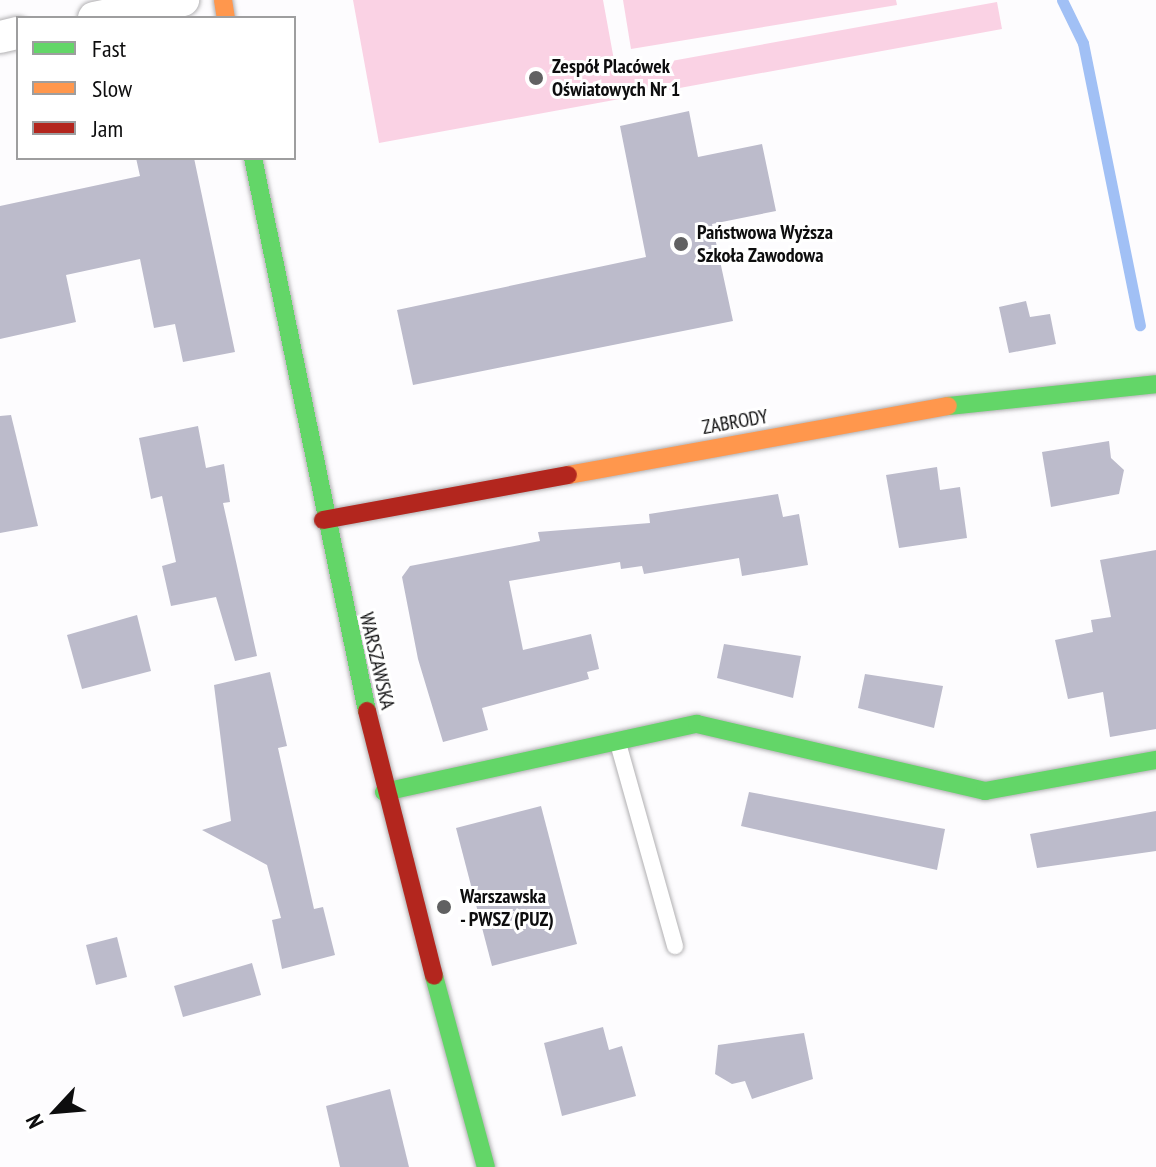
<!DOCTYPE html>
<html>
<head>
<meta charset="utf-8">
<style>
	body { margin:0 }
	#map { position:relative; width:1156px; height:1167px; overflow:hidden; background:#fdfcfe; font-family:"PT Sans Narrow",sans-serif }
	div>[style] { position:absolute }
	[style*='--x'] { left:calc(var(--x)*1px); top:calc(var(--y)*1px); width:calc(var(--w)*1px); rotate:calc(var(--a)*1deg) }
	.green>* { inset:0; background:#fad2e4 }
	.stream>* { height:11px; margin:-5.5px; padding:0 5.5px; transform-origin:5.5px; border-radius:5.5px; background:#a1c0f5 }
	.building>* { inset:0; background:#bcbbcb }
	.roads { filter:drop-shadow(0 0 2px #b1b0b2) drop-shadow(0 0 2px #b1b0b2) }
	.lane>* { height:16px; margin:-8px; padding:0 8px; transform-origin:8px; border-radius:8px; background:#fff }
	.street>* { height:32px; margin:-16px; padding:0 16px; transform-origin:16px; border-radius:16px; background:#fff }
	.fast>* { height:18px; margin:-9px; padding:0 9px; transform-origin:9px; border-radius:9px; background:#63d668 }
	.slow>* { height:18px; margin:-9px; padding:0 9px; transform-origin:9px; border-radius:9px; background:#ff974d }
	.jam>* { height:18px; margin:-9px; padding:0 9px; transform-origin:9px; border-radius:9px; background:#b3261e }
	.dots>* { width:22px; height:22px; translate:-50% -50%; box-sizing:border-box; border:4px solid #fff; border-radius:50% }
	span { translate:-50% -50%; white-space:nowrap; text-align:center; line-height:1.15; -webkit-text-stroke:6px #fff; paint-order:stroke }
	.poi-label { font-size:20px; color:#0d0d0e; font-weight:700 }
	.left { translate:0 -50%; text-align:left }
	.street-label { font-size:20px; color:#0d0d0e }
	.legend { position:absolute; left:16px; top:16px; width:280px; height:144px; box-sizing:border-box; background:#fff; border:2px solid #9e9e9f; margin:0; padding:10px 14px; list-style:none; font-size:24px; color:#0d0d0e }
	.legend li { display:flex; align-items:center; gap:16px; height:40px }
	.legend b { width:40px; border:2px solid #9e9e9f }
	.north { position:absolute; left:16px; top:1071px; width:80px; height:80px; -webkit-text-stroke:6px #fff; paint-order:stroke; rotate:244deg; font-size:22px; font-weight:700; line-height:32px; text-align:center; color:#0d0d0e }
	.north::after { content:''; display:block; margin:auto; width:28px; height:36px; background:#0d0d0e; clip-path:polygon(50% 0,100% 100%,50% 72%,0 100%) }
</style>
</head>
<body>
<div id="map">
	<div class="green">
		<i style="clip-path:polygon(353px 0,603px 0,616px 71px,997px 2px,1002px 29px,379px 143px)"></i>
		<i style="clip-path:polygon(623px 0,896px 0,897px 5px,631px 49px)"></i>
	</div>
	<div class="stream">
		<i style="--x:1062;--y:0;--w:48;--a:64"></i>
		<i style="--x:1083;--y:43;--w:288;--a:78.6"></i>
	</div>
	<div class="building">
		<i style="clip-path:polygon(689px 111px,698px 157px,762px 144px,776px 211px,712px 224px,733px 321px,413px 385px,397px 310px,646px 257px,620px 126px)"></i>
		<i style="clip-path:polygon(136px 158px,194px 158px,235px 352px,183px 362px,175px 324px,154px 328px,140px 259px,66px 275px,76px 322px,0 339px,0 206px,140px 176px)"></i>
		<i style="clip-path:polygon(1026px 301px,1030px 317px,1050px 314px,1056px 344px,1009px 353px,999px 307px)"></i>
		<i style="clip-path:polygon(11px 415px,38px 526px,0 533px,0 416px)"></i>
		<i style="clip-path:polygon(198px 426px,206px 468px,224px 464px,230px 502px,223px 503px,257px 656px,235px 661px,216px 597px,171px 606px,162px 566px,176px 562px,162px 496px,151px 499px,139px 438px)"></i>
		<i style="clip-path:polygon(1109px 441px,1111px 458px,1124px 470px,1119px 494px,1051px 507px,1042px 452px)"></i>
		<i style="clip-path:polygon(937px 467px,940px 490px,960px 487px,967px 538px,899px 548px,886px 475px)"></i>
		<i style="clip-path:polygon(778px 494px,783px 517px,799px 514px,808px 565px,742px 576px,739px 558px,644px 574px,642px 566px,621px 569px,620px 562px,509px 581px,523px 650px,591px 634px,599px 669px,587px 672px,589px 679px,482px 708px,488px 730px,443px 742px,418px 659px,402px 577px,410px 566px,540px 541px,538px 532px,650px 523px,649px 514px)"></i>
		<i style="clip-path:polygon(1156px 550px,1156px 729px,1110px 737px,1103px 692px,1068px 699px,1055px 640px,1093px 632px,1091px 620px,1111px 617px,1100px 560px)"></i>
		<i style="clip-path:polygon(137px 615px,151px 671px,82px 689px,67px 635px)"></i>
		<i style="clip-path:polygon(724px 644px,801px 656px,793px 698px,717px 678px)"></i>
		<i style="clip-path:polygon(270px 672px,287px 746px,278px 748px,314px 909px,323px 907px,335px 955px,282px 969px,272px 920px,281px 918px,267px 865px,202px 830px,231px 821px,214px 685px)"></i>
		<i style="clip-path:polygon(865px 674px,943px 686px,934px 728px,858px 708px)"></i>
		<i style="clip-path:polygon(749px 792px,945px 829px,937px 870px,741px 826px)"></i>
		<i style="clip-path:polygon(541px 806px,577px 944px,492px 966px,456px 828px)"></i>
		<i style="clip-path:polygon(1156px 811px,1156px 851px,1037px 868px,1030px 834px)"></i>
		<i style="clip-path:polygon(117px 937px,127px 977px,96px 985px,86px 945px)"></i>
		<i style="clip-path:polygon(252px 963px,261px 995px,183px 1017px,174px 986px)"></i>
		<i style="clip-path:polygon(603px 1027px,609px 1050px,622px 1046px,636px 1096px,562px 1116px,544px 1043px)"></i>
		<i style="clip-path:polygon(804px 1033px,813px 1079px,752px 1099px,745px 1081px,732px 1084px,715px 1074px,718px 1045px)"></i>
		<i style="clip-path:polygon(390px 1089px,409px 1167px,340px 1167px,326px 1106px)"></i>
	</div>
	<div class="roads">
		<div class="lane">
			<i style="--x:618;--y:743;--w:211;--a:74.3"></i>
		</div>
		<div class="street">
			<i style="--x:94;--y:18;--w:91;--a:-11.4"></i>
			<i style="--x:0;--y:37;--w:18;--a:-13"></i>
		</div>
		<div class="fast">
			<i style="--x:253;--y:158;--w:565;--a:78.35"></i>
			<i style="--x:948;--y:406;--w:209;--a:-6"></i>
			<i style="--x:384;--y:792;--w:320;--a:-12.3"></i>
			<i style="--x:697;--y:724;--w:296;--a:13.1"></i>
			<i style="--x:985;--y:791;--w:174;--a:-10.3"></i>
			<i style="--x:434;--y:976;--w:198;--a:74.8"></i>
		</div>
		<div class="slow">
			<i style="--x:223;--y:0;--w:18;--a:81"></i>
			<i style="--x:568;--y:475;--w:386;--a:-10.3"></i>
		</div>
		<div class="jam">
			<i style="--x:323;--y:520;--w:249;--a:-10.4"></i>
			<i style="--x:367;--y:711;--w:273;--a:75.8"></i>
		</div>
	</div>
	<div class="dots">
		<i style="left:536px;top:78px;background:#616162"></i>
		<i style="left:681px;top:244px;background:#616162"></i>
		<i style="left:444px;top:907px;background:#616162"></i>
	</div>
	<div class="poi-label">
		<span class="left" style="left:552px;top:78px">Zespół Placówek<br>Oświatowych Nr 1</span>
		<span class="left" style="left:697px;top:244px">Państwowa Wyższa<br>Szkoła Zawodowa</span>
		<span class="left" style="left:460px;top:908px">Warszawska<br>- PWSZ (PUZ)</span>
	</div>
	<div class="street-label">
		<span style="left:735px;top:422px;rotate:-10deg">ZABRODY</span>
		<span style="left:377px;top:661px;rotate:77deg">WARSZAWSKA</span>
	</div>
	<ul class="legend">
	<li><b style="height:10px;background:#63d668"></b>Fast</li>
	<li><b style="height:10px;background:#ff974d"></b>Slow</li>
	<li><b style="height:10px;background:#b3261e"></b>Jam</li>
	</ul>
	<div class="north">N</div>
</div>
</body>
</html>
